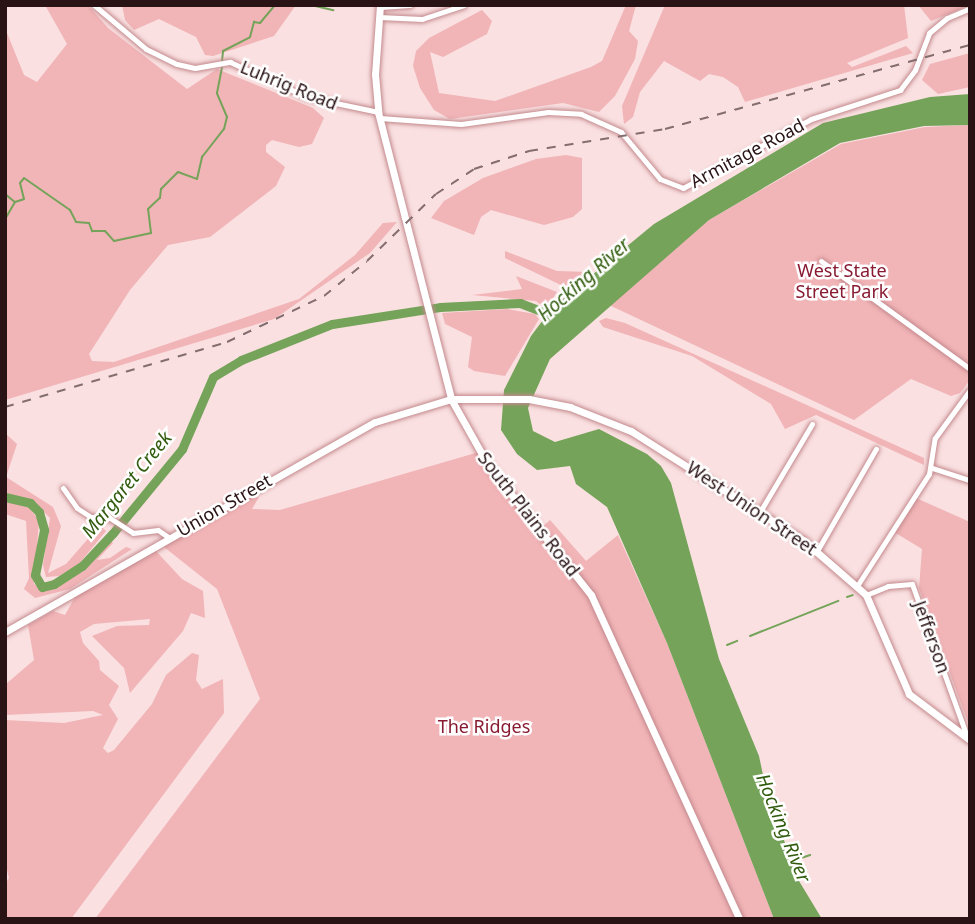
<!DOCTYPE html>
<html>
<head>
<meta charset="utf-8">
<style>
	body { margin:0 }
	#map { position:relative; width:975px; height:924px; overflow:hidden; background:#fae0e1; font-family:"Noto Sans",sans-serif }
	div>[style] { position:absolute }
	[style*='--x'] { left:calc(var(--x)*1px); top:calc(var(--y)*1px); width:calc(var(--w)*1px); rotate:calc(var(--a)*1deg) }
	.green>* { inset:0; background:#f1b4b7 }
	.water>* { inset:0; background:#74a359 }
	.stream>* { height:2px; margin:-1px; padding:0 1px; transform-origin:1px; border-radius:1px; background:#74a359 }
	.river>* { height:9px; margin:-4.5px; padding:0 4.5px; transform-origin:4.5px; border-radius:4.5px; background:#74a359 }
	.roads { filter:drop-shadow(0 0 2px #c3898d) drop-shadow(0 0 2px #c3898d) }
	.minor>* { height:5px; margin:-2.5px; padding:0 2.5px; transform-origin:2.5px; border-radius:2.5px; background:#fff }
	.secondary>* { height:7px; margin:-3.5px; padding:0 3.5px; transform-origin:3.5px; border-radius:3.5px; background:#fff }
	.rail>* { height:2px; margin-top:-1px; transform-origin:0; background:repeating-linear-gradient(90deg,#846d6e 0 9px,transparent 0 18px) }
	span { translate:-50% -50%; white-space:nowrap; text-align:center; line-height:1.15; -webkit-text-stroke:5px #fff; paint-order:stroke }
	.street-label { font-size:18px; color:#291315 }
	.park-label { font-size:18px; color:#881a31 }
	.water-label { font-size:19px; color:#315c0e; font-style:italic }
	.frame { position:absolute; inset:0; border:7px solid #291315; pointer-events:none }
</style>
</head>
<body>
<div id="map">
	<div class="green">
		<i style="clip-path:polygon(45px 5px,88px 5px,108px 28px,187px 89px,217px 69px,313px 108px,324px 118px,312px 144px,299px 147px,272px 140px,266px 145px,266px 152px,285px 167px,276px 186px,210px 237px,168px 245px,130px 290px,89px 354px,92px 361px,114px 362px,299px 299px,355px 255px,383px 223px,397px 222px,370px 253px,274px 319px,5px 400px,5px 28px,24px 75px,37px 82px,67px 44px)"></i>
		<i style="clip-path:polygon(122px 5px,296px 5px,274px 36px,213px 56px,205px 55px,196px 37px,159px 19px,134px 30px,125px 20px)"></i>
		<i style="clip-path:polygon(626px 5px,636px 5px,629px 31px,638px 41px,635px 59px,615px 96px,599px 112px,563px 103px,450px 119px,434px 110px,420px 88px,413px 66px,416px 51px,429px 38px,482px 10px,492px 21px,487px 34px,443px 57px,430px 52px,439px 93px,495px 101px,591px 67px,602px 61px)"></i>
		<i style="clip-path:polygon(665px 5px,904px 5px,908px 38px,847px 63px,852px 67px,906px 46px,913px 53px,745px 102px,738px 87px,723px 77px,709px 74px,700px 81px,664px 61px,640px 92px,633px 117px,624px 124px,622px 106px)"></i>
		<i style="clip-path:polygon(918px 5px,970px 5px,931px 21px)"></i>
		<i style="clip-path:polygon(970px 53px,970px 87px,938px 94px,922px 80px,930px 64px)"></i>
		<i style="clip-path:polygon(970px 125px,970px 380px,960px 393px,951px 396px,911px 379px,854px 420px,609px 305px,709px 220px,841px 144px,925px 127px)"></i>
		<i style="clip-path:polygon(566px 155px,582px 158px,582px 209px,573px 217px,544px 225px,491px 210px,481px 217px,474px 235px,431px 218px,444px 201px,483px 178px,536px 159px)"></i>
		<i style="clip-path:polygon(505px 251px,557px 271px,589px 272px,569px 289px,505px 258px)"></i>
		<i style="clip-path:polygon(516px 276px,557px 292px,546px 309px,536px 301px,472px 295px,522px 289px)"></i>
		<i style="clip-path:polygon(507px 309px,535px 314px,539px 319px,505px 376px,474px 371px,468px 367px,472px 337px,445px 324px,442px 313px)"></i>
		<i style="clip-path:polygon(606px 318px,625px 323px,924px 458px,924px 465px,816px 415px,785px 429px,771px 404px,692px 356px,603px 327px,599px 321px)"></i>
		<i style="clip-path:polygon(5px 433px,17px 444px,6px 477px,53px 507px,61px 526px,48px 573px,66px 564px,100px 525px,106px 531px,78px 565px,59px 576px,46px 577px,43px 565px,50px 518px,34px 502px,5px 493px)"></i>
		<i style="clip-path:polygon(479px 452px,541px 528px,550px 520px,586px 561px,618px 535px,667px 643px,774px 919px,95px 919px,260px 699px,217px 589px,159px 543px,235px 499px,239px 505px,252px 494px,259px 497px,252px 509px,280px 510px)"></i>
		<i style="clip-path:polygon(916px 498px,970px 522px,970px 728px,919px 588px,922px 549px,894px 532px)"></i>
		<i style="clip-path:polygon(5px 501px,28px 506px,39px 521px,34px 584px,41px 588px,48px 589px,71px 578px,110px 540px,113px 543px,97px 560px,110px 558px,126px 547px,132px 549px,70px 589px,35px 598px,24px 589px,29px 578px,26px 521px,5px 514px)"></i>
		<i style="clip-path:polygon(155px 550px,182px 579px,203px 591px,205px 618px,191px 613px,183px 631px,130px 693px,124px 668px,92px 636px,117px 626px,149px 625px,150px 619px,94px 624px,80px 632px,83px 643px,99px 661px,100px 670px,119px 686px,109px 705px,118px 719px,103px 748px,108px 753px,114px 750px,152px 704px,166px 675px,192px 653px,199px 655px,196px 680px,202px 689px,223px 679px,224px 713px,71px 919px,5px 919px,5px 884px,9px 878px,5px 862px,5px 720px,64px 723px,103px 715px,93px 711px,5px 715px,6px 684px,34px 660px,28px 625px,53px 611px,65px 615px,76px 595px)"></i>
	</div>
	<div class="water">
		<i style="clip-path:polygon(970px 94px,970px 125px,924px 126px,840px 143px,709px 220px,550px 359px,528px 408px,533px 431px,555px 442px,599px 429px,647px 454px,661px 466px,671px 483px,719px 659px,759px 756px,767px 794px,799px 881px,822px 919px,774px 919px,667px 643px,607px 507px,576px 484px,570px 466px,537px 470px,517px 454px,501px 430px,504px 390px,531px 336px,552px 308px,654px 224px,823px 123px,930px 97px)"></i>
	</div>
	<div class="stream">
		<i style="--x:311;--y:5;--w:23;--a:13"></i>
		<i style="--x:222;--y:61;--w:10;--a:-84"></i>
		<i style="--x:223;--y:51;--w:30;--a:-27"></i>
		<i style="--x:250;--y:37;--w:16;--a:-75"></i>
		<i style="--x:254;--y:22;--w:6;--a:9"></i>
		<i style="--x:260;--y:23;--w:23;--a:-50"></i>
		<i style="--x:5;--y:194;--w:13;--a:39"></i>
		<i style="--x:15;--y:202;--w:20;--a:120"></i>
		<i style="--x:15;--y:202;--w:9;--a:-18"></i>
		<i style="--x:24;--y:199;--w:16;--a:-104"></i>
		<i style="--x:20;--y:183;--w:6;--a:-51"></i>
		<i style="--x:24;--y:178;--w:56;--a:34.8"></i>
		<i style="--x:70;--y:210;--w:13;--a:63"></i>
		<i style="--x:76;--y:222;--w:13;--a:4"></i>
		<i style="--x:89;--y:223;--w:9;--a:69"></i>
		<i style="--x:92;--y:231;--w:13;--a:0"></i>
		<i style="--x:105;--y:231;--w:13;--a:48"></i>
		<i style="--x:114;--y:241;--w:38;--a:-12"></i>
		<i style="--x:151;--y:233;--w:24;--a:-97"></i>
		<i style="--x:148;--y:209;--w:16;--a:-43"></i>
		<i style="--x:160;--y:198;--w:9;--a:-84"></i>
		<i style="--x:161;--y:189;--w:24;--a:-45"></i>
		<i style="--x:178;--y:172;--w:20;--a:20"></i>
		<i style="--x:197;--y:179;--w:23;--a:-77"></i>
		<i style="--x:202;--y:157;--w:36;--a:-52"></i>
		<i style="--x:224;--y:129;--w:12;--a:-76"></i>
		<i style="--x:227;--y:117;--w:26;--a:-113"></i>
		<i style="--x:217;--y:93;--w:26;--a:-79"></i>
		<i style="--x:5;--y:427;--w:2;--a:90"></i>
		<i style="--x:847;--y:597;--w:6;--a:-18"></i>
		<i style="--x:750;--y:636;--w:95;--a:-21.7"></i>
		<i style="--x:727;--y:645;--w:11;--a:-22"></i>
		<i style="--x:785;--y:849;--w:15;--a:48"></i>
		<i style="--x:795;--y:860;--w:16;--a:-18"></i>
	</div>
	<div class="river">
		<i style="--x:5;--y:497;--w:26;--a:13"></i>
		<i style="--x:30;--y:503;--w:13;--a:45"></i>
		<i style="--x:39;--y:512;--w:19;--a:74"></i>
		<i style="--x:44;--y:530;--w:46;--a:101.3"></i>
		<i style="--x:35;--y:575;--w:14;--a:60"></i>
		<i style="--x:42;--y:587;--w:12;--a:-14"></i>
		<i style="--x:54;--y:584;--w:33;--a:-33"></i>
		<i style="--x:82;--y:566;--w:45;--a:-46.8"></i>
		<i style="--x:113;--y:533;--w:109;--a:-50.6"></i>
		<i style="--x:182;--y:449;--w:78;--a:-66.7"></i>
		<i style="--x:213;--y:377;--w:33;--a:-31"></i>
		<i style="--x:241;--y:360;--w:98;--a:-21.6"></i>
		<i style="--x:332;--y:324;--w:109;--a:-8.9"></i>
		<i style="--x:440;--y:307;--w:80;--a:-2.9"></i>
		<i style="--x:520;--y:303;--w:39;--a:21"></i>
	</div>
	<div class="roads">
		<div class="minor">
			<i style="--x:94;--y:5;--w:68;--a:40.2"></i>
			<i style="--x:146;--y:49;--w:34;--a:26"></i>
			<i style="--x:177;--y:64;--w:18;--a:13"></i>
			<i style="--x:195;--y:68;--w:36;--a:-10"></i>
			<i style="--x:230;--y:62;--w:85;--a:24.4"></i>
			<i style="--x:307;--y:97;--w:73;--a:11.9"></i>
			<i style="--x:380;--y:7;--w:30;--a:-4"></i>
			<i style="--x:379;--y:17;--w:43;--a:2.7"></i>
			<i style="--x:422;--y:19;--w:44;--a:-18.4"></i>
			<i style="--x:380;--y:118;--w:81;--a:4.2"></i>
			<i style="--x:461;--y:124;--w:88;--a:-7.9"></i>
			<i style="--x:548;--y:112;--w:33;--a:3"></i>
			<i style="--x:581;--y:114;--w:44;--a:24.2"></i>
			<i style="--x:621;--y:132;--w:61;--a:50.3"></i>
			<i style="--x:660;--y:179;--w:25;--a:21"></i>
			<i style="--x:683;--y:188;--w:145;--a:-28.3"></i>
			<i style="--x:811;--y:119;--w:94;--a:-18"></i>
			<i style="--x:900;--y:90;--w:25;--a:-53"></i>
			<i style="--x:915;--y:70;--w:40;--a:-69"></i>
			<i style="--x:929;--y:33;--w:23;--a:-40"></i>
			<i style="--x:947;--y:18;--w:25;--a:-23"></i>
			<i style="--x:821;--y:261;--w:184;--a:35.9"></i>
			<i style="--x:932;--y:468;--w:40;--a:18"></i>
			<i style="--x:63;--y:488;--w:24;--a:55"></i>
			<i style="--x:77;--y:508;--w:17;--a:33"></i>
			<i style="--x:91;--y:517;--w:19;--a:3"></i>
			<i style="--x:110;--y:518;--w:27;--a:33"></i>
			<i style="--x:133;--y:533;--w:25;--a:-7"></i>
			<i style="--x:158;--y:530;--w:12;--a:35"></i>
			<i style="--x:761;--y:510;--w:100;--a:-59.3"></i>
			<i style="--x:817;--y:551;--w:118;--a:-60"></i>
			<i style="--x:857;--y:586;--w:133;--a:-57.3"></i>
			<i style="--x:929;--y:474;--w:36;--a:-81"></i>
			<i style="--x:935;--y:438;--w:59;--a:-53.9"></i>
			<i style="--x:866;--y:595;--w:24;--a:-22"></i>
			<i style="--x:888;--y:586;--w:24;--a:-5"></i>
			<i style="--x:912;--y:584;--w:163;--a:70.2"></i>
		</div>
		<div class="secondary">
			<i style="--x:380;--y:5;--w:69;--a:94.1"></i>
			<i style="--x:375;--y:74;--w:38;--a:85"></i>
			<i style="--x:378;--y:112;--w:296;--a:75.7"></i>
			<i style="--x:451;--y:399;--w:76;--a:60.7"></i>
			<i style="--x:488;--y:465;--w:166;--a:51.6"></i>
			<i style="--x:591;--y:595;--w:356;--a:65.4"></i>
			<i style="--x:5;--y:632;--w:425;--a:-29.6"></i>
			<i style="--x:375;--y:422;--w:79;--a:-16.8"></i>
			<i style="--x:451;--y:399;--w:78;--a:0"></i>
			<i style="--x:529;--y:399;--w:42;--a:11"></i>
			<i style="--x:570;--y:407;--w:66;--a:21.5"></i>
			<i style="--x:631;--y:431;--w:204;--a:32.4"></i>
			<i style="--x:803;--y:540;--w:84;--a:41.1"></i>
			<i style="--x:866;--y:595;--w:108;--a:66.5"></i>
			<i style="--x:909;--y:694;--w:76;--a:37"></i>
		</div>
	</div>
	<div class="rail">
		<i style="--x:5;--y:407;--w:231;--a:-16.3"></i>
		<i style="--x:227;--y:342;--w:107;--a:-25.4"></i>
		<i style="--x:324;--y:296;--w:55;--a:-39.1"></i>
		<i style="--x:367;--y:261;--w:96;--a:-44.2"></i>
		<i style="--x:436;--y:194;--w:45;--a:-33.3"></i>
		<i style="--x:474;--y:169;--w:58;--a:-18.1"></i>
		<i style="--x:529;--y:151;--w:138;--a:-9.2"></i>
		<i style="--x:665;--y:129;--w:316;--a:-15.4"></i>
	</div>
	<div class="street-label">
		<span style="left:289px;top:85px;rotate:22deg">Luhrig Road</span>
		<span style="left:747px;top:153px;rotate:-28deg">Armitage Road</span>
		<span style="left:224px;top:505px;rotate:-30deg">Union Street</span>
		<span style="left:752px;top:508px;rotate:34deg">West Union Street</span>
		<span style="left:529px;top:514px;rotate:52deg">South Plains Road</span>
		<span style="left:932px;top:637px;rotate:70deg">Jefferson</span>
	</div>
	<div class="park-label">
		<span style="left:842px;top:281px">West State<br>Street Park</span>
		<span style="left:484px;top:726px">The Ridges</span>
	</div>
	<div class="water-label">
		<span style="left:584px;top:280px;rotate:-41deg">Hocking River</span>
		<span style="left:127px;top:485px;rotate:-51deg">Margaret Creek</span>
		<span style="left:783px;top:828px;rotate:68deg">Hocking River</span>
	</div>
	<div class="frame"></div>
</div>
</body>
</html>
